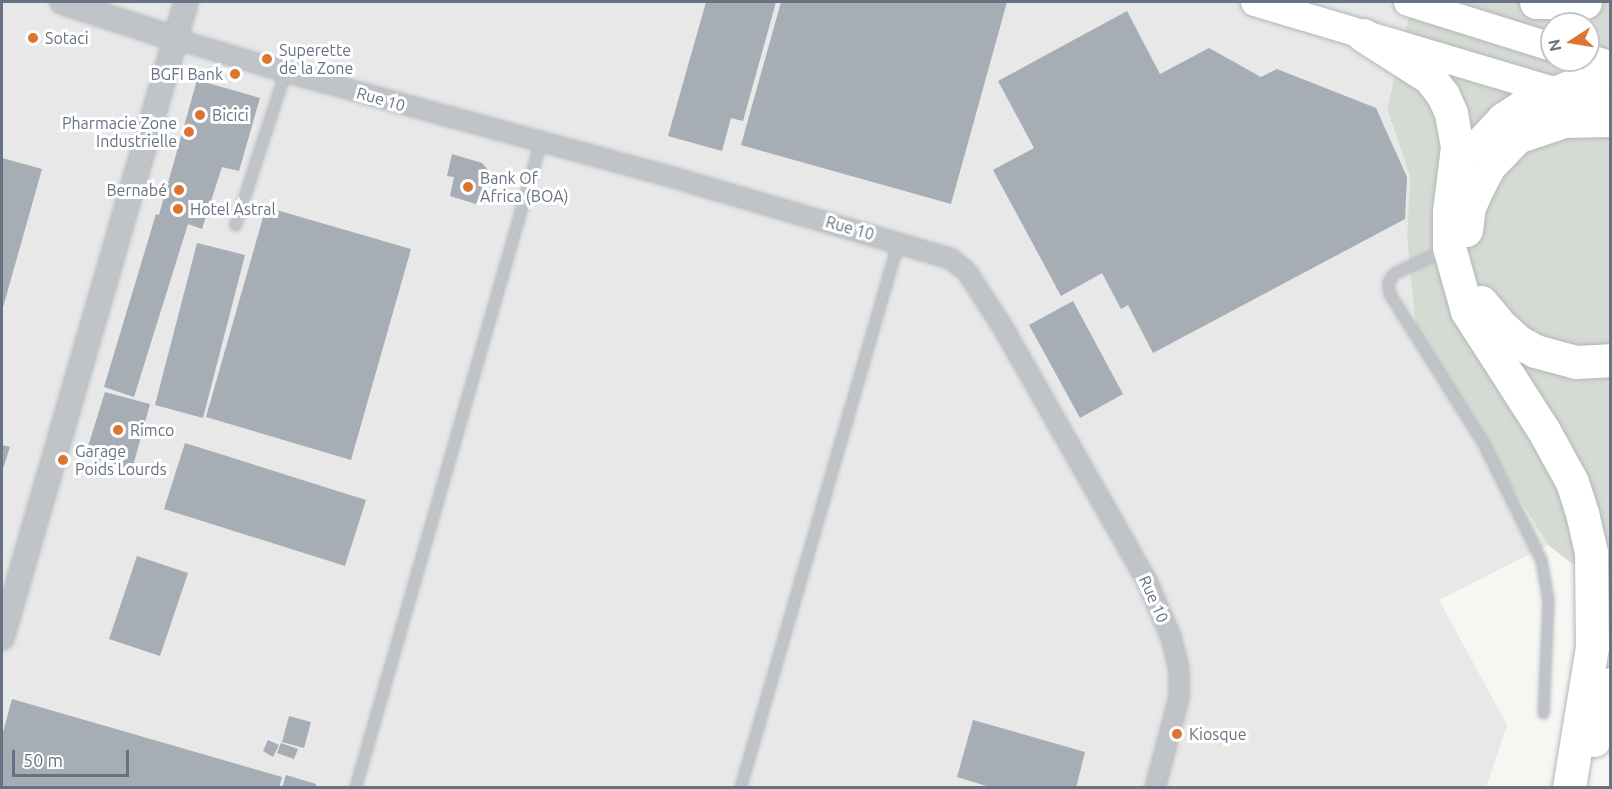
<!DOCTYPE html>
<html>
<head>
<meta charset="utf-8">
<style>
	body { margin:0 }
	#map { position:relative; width:1612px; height:789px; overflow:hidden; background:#f6f6f3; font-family:Ubuntu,sans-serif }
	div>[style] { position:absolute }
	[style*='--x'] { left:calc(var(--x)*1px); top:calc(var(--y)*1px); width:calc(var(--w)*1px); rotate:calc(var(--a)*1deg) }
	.built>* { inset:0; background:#e7e8e7 }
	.green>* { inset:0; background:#d5dbd3 }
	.building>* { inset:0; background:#a7adb4 }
	.roads { filter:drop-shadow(0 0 2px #b3b6bb) drop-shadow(0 0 2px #b3b6bb) }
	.service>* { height:9px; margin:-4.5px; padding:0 4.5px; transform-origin:4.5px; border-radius:4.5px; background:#c0c3c7 }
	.minor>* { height:18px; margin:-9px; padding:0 9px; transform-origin:9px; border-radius:9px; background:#c0c3c7 }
	.tertiary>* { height:22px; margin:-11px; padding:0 11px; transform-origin:11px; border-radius:11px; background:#c0c3c7 }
	.primary>* { height:28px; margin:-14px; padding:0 14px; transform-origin:14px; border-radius:14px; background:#fff }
	.motorway>* { height:33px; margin:-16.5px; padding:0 16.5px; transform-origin:16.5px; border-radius:16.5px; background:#fff }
	.dots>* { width:16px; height:16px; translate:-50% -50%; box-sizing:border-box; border:3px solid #fff; border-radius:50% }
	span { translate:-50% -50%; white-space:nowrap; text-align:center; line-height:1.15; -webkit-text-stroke:6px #fff; paint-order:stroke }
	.poi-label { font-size:16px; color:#677283 }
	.left { translate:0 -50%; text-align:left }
	.right { translate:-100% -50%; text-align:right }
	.street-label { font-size:16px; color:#677283 }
	.frame { position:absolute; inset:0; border:3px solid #677283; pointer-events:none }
	.north { position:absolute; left:1540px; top:12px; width:60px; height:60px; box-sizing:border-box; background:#fff; border:2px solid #c2c7cd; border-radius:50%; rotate:258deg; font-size:16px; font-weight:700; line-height:24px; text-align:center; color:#677283 }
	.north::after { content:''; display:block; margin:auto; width:21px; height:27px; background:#db752f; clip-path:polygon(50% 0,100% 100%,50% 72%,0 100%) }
	.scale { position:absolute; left:12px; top:750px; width:117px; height:27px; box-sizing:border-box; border:3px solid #677283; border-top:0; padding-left:8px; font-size:18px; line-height:21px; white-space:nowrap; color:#677283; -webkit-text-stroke:4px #fff; paint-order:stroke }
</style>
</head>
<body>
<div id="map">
	<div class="built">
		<i style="clip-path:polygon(2px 2px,1412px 2px,1387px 109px,1410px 176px,1407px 238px,1416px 331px,1548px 545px,1439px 600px,1507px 725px,1486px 787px,2px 788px)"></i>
	</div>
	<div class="green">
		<i style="clip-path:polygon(evenodd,1412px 2px,1610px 2px,1610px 593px,1548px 545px,1416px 331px,1407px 238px,1410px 176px,1387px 109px,1412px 2px,1552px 24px,1588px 24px,1588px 60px,1552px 60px,1552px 24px)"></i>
	</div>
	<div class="building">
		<i style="clip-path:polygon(706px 2px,776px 2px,743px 121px,731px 118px,722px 151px,668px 136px)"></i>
		<i style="clip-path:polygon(781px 2px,1007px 2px,951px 204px,741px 145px)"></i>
		<i style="clip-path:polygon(1127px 11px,1160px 74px,1209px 48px,1261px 77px,1277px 69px,1376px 108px,1407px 177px,1405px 219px,1153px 353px,1128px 305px,1121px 309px,1102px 273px,1061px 296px,993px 170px,1034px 148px,998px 81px)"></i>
		<i style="clip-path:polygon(197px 80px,260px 98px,239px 171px,222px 167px,202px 229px,188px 224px,134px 397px,104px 387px,156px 214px,159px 215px)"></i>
		<i style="clip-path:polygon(452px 154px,482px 163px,488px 170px,479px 205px,450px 196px,454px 177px,447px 176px)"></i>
		<i style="clip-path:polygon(2px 158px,42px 169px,2px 311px)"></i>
		<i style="clip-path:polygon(266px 207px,411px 249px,351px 460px,206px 417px)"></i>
		<i style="clip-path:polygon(197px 243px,245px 255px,203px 418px,155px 405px)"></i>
		<i style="clip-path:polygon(1073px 301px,1123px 394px,1080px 418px,1029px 325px)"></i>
		<i style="clip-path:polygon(105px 392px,150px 404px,132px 470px,85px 456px)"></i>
		<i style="clip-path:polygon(185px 443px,366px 500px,345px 566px,164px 509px)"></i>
		<i style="clip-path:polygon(2px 445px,10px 447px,2px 472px)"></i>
		<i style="clip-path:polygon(137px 556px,188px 573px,160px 656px,109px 639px)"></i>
		<i style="clip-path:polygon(12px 699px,282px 777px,279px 788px,2px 788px,2px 736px)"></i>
		<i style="clip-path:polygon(289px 716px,311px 722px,304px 748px,282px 742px)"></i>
		<i style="clip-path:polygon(973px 720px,1085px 752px,1076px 788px,993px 788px,957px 777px)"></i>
		<i style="clip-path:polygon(268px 740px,279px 745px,273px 757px,263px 751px)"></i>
		<i style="clip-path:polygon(281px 743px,298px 749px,294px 759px,277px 753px)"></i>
		<i style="clip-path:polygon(286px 775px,316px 784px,315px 788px,282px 788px)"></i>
	</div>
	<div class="roads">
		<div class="service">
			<i style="--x:235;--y:225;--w:161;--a:-71.9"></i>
			<i style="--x:1444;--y:250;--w:55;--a:155.3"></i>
			<i style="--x:1394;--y:273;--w:11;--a:124"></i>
			<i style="--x:1388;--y:282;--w:11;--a:85"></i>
			<i style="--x:1389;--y:293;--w:175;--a:57.9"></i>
			<i style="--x:1482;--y:441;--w:133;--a:63.6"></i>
			<i style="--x:1541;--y:560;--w:41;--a:80.1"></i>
			<i style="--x:1548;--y:600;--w:113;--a:92.5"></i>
			<i style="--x:355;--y:788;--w:671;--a:-74"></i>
			<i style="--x:740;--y:788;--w:568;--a:-73.86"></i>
		</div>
		<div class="minor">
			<i style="--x:176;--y:39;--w:114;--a:16.8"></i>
			<i style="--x:285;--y:72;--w:415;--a:15.2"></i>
			<i style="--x:685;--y:181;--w:277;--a:16.3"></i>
			<i style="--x:951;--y:259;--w:21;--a:39"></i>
			<i style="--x:967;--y:272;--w:64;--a:57.1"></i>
			<i style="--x:1002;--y:326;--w:291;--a:60.4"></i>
			<i style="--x:1146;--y:579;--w:63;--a:66.7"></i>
			<i style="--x:1171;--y:637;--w:32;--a:76"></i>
			<i style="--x:1179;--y:668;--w:30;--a:90"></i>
			<i style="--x:1179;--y:698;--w:93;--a:104.9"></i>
		</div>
		<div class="tertiary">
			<i style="--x:62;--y:2;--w:120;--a:18"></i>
			<i style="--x:2;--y:638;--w:662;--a:-73.86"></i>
		</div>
		<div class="primary">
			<i style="--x:1255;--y:2;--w:370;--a:16.6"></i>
			<i style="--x:1408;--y:2;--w:151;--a:17.4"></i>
			<i style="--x:1588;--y:58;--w:23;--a:18"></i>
		</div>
		<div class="motorway">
			<i style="--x:1536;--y:2;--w:49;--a:0"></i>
			<i style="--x:1363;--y:35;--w:80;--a:32.7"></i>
			<i style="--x:1430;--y:78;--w:21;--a:53"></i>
			<i style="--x:1443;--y:95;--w:20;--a:66"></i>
			<i style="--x:1451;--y:113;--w:35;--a:80"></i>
			<i style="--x:1457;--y:147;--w:64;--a:97.1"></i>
			<i style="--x:1449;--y:211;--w:36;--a:90"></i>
			<i style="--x:1449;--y:247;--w:66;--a:74.3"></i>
			<i style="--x:1467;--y:311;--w:143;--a:57.3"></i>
			<i style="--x:1544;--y:431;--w:58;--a:61.2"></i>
			<i style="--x:1572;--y:482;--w:33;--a:72"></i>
			<i style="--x:1582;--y:513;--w:40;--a:77"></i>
			<i style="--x:1591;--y:552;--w:95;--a:89.4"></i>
			<i style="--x:1592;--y:647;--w:143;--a:99.3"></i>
			<i style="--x:1477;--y:147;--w:38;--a:-47"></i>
			<i style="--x:1503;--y:119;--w:24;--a:-33"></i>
			<i style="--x:1523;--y:106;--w:68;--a:-22.4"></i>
			<i style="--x:1586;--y:80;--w:25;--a:-12"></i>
			<i style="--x:1466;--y:230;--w:23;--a:-83"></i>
			<i style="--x:1469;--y:207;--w:24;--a:-66"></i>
			<i style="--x:1479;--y:185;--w:21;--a:-62"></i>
			<i style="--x:1489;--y:166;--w:40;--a:-46"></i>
			<i style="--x:1517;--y:137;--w:50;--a:-18.8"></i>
			<i style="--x:1564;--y:121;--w:46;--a:-1.2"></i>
			<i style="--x:1481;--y:302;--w:30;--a:50"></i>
			<i style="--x:1500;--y:325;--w:25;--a:42"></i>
			<i style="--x:1519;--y:342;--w:18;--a:29"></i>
			<i style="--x:1535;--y:351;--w:42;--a:15"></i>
			<i style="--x:1576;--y:362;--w:34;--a:-3"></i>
			<i style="--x:1594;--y:740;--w:58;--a:-74.1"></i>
		</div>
	</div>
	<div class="dots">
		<i style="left:33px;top:38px;background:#db752f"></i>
		<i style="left:267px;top:59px;background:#db752f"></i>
		<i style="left:235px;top:74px;background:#db752f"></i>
		<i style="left:200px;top:115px;background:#db752f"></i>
		<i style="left:189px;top:132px;background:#db752f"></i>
		<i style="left:468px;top:187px;background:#db752f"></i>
		<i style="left:179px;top:190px;background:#db752f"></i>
		<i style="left:178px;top:209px;background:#db752f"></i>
		<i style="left:118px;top:430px;background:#db752f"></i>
		<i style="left:63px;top:460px;background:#db752f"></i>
		<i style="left:1177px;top:734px;background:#db752f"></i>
	</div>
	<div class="poi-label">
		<span class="left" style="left:45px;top:38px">Sotaci</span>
		<span class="left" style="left:279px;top:59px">Superette<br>de la Zone</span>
		<span class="right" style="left:223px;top:74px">BGFI Bank</span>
		<span class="left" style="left:212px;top:115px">Bicici</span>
		<span class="right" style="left:177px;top:132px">Pharmacie Zone<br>Industrielle</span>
		<span class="left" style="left:480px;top:187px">Bank Of<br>Africa (BOA)</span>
		<span class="right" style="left:167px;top:190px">Bernabé</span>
		<span class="left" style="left:190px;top:209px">Hotel Astral</span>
		<span class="left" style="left:130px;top:430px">Rimco</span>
		<span class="left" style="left:75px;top:460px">Garage<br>Poids Lourds</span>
		<span class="left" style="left:1189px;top:734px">Kiosque</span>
	</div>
	<div class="street-label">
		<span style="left:381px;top:99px;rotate:16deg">Rue 10</span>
		<span style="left:850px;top:228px;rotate:16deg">Rue 10</span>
		<span style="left:1154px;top:599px;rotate:66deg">Rue 10</span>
	</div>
	<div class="frame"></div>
	<div class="north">N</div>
	<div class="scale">50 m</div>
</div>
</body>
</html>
